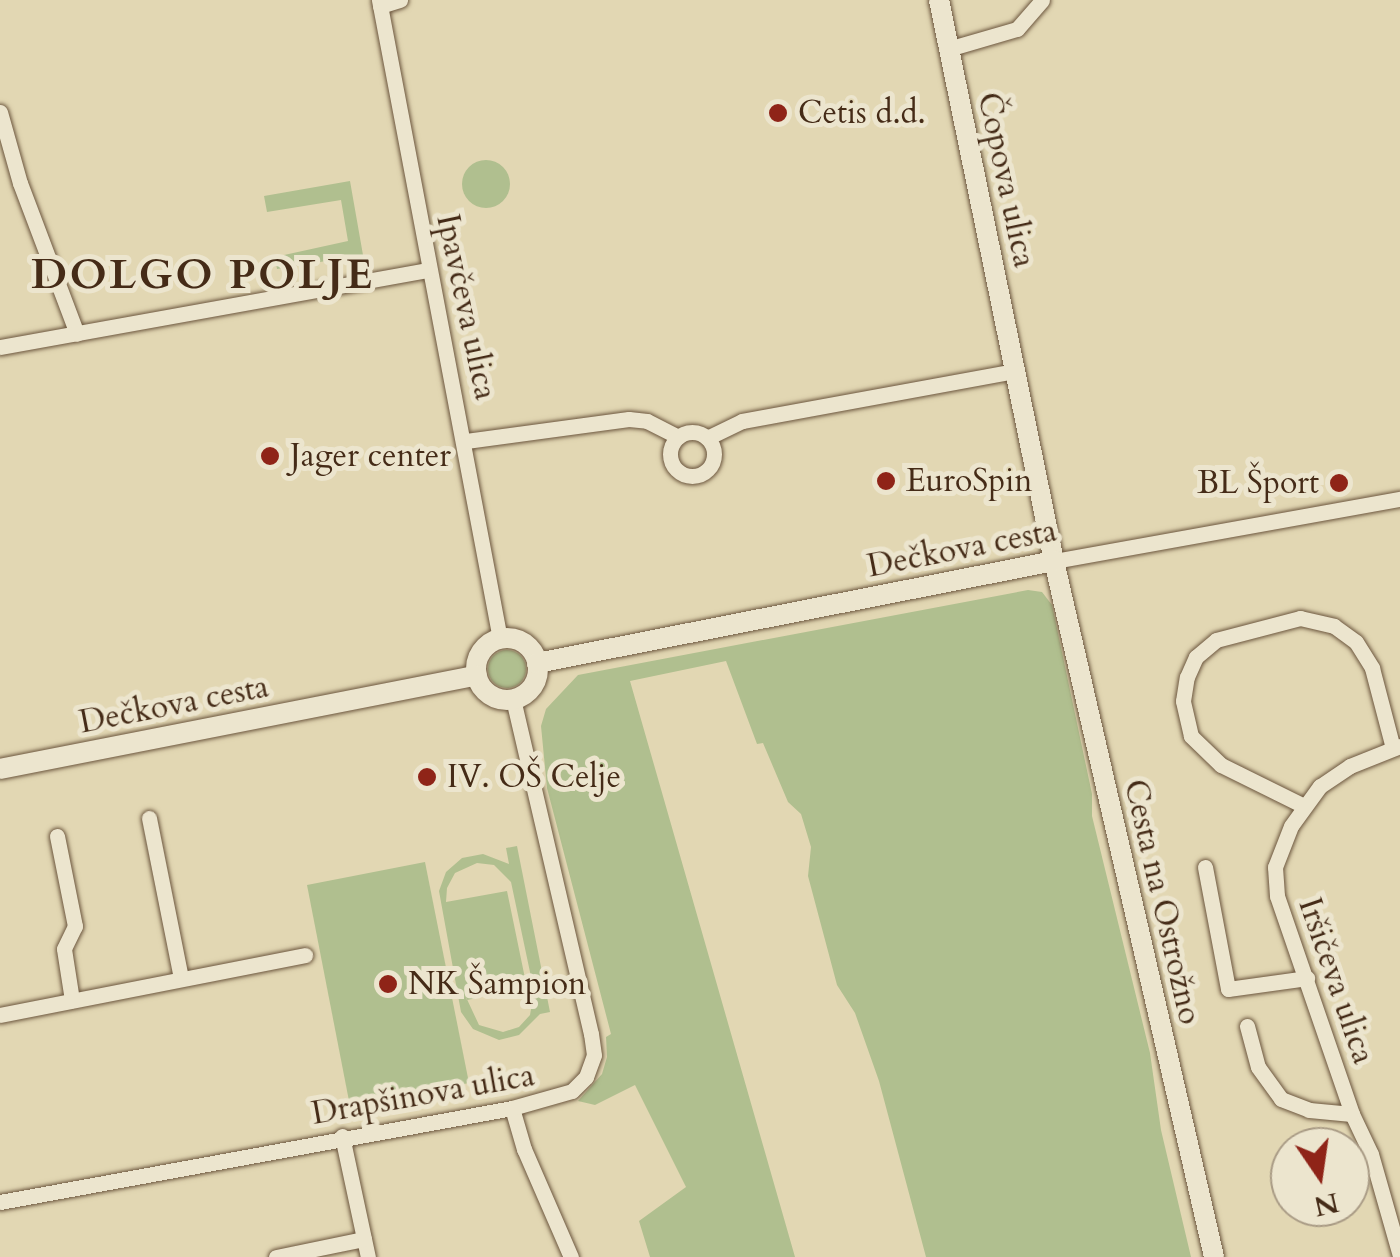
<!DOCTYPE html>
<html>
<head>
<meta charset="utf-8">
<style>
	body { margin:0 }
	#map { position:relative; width:1400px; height:1257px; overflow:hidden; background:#e2d7b3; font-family:Cardo,serif }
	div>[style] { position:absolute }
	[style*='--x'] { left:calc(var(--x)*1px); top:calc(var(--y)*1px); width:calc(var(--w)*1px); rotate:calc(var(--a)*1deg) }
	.green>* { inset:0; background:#b0bf8f }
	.round { border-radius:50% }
	.roads { filter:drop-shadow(0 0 2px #6c563e) drop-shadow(0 0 2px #6c563e) }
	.street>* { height:15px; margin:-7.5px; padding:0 7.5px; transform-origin:7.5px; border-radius:7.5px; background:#ece5ce }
	.street>.ring { margin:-7.5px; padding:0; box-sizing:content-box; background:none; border:15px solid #ece5ce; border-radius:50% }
	.secondary>* { height:20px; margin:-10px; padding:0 10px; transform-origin:10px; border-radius:10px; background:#ece5ce }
	.secondary>.ring { margin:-10px; padding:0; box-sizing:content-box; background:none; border:20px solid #ece5ce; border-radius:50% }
	.dots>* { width:28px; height:28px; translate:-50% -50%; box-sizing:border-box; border:5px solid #ece5ce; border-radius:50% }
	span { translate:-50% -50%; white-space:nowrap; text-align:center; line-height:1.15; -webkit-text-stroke:10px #ece5ce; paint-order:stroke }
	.poi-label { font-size:32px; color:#452b17 }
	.left { translate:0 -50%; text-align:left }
	.right { translate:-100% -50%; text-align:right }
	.street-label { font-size:32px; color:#452b17 }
	.district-label { font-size:42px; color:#452b17; font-weight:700; letter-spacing:2.5px }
	.north { position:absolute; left:1270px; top:1127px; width:100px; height:100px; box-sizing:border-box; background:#ece5ce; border:2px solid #a99b85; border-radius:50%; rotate:167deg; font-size:28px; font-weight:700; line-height:40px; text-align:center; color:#452b17 }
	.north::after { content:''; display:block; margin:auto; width:35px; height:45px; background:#8f2418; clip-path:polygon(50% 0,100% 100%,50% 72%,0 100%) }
</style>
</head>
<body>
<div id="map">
	<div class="green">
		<i class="round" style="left:462px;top:160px;width:48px;height:48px"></i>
		<i style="clip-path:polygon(350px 181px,363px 255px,277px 269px,275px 257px,348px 241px,341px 200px,267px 212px,264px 196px)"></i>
		<i style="clip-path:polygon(1028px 590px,1042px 592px,1052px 605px,1092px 794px,1092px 816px,1150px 1053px,1161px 1130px,1191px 1257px,926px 1257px,879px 1081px,855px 1013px,837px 985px,808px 876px,811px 847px,801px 814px,788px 802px,763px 743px,757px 744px,726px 661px,630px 681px,795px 1257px,650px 1257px,639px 1221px,686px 1187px,635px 1085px,595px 1105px,578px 1101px,602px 1074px,607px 1057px,606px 1037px,611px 1034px,547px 788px,541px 726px,546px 709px,578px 675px)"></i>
		<i class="round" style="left:488px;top:650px;width:38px;height:38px"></i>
		<i style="clip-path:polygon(evenodd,517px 846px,550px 1012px,540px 1014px,519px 1035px,499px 1040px,473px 1029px,461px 1012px,439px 891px,446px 872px,462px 858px,483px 854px,509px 864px,506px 848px,517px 846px,477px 863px,494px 865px,511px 882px,534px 991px,530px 1015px,519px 1027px,503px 1032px,479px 1025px,465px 995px,467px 1000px,527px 988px,507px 891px,446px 902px,447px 888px,455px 873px,477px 863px)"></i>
		<i style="clip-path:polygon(425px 862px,469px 1083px,350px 1106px,307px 885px)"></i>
	</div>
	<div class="roads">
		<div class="street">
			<i style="--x:379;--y:0;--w:650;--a:79.28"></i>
			<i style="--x:380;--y:6;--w:21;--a:-17"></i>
			<i style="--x:948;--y:49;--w:72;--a:-16.2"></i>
			<i style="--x:1017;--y:29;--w:38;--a:-49"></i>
			<i style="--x:0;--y:112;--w:74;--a:74.3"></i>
			<i style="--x:20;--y:183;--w:161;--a:69.3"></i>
			<i style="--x:0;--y:347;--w:436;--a:-10.2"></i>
			<i class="ring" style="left:670px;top:432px;width:29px;height:29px"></i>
			<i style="--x:707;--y:438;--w:39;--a:-26"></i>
			<i style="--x:742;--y:421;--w:278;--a:-10.4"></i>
			<i style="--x:466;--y:441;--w:164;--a:-7.7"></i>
			<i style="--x:629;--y:419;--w:18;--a:6"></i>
			<i style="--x:647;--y:421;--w:35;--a:27"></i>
			<i style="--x:1054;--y:561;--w:352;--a:-10.2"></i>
			<i style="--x:1400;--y:746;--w:54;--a:158.2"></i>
			<i style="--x:1350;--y:766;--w:36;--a:146"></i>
			<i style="--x:1320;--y:786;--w:49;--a:125.9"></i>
			<i style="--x:1291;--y:826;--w:44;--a:111.3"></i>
			<i style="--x:1275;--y:867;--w:29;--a:86"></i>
			<i style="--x:1277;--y:896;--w:231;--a:71"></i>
			<i style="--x:1352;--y:1114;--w:44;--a:64.6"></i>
			<i style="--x:1371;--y:1154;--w:106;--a:74.1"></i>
			<i style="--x:1304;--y:806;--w:93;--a:-153.7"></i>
			<i style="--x:1221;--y:765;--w:42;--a:-136"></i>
			<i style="--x:1191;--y:736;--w:36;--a:-103"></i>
			<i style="--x:1183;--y:701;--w:24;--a:-81"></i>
			<i style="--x:1187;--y:677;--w:22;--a:-66"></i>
			<i style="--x:1196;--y:657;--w:26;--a:-40"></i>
			<i style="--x:1216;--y:640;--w:87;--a:-14.7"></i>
			<i style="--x:1300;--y:618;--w:35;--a:13"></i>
			<i style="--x:1334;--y:626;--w:27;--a:36"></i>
			<i style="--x:1356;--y:642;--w:31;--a:58"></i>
			<i style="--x:1372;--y:668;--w:83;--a:75.3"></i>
			<i style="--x:149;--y:818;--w:163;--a:78.7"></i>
			<i style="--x:57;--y:836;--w:92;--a:78.7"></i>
			<i style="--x:75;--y:926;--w:25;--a:116"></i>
			<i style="--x:64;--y:949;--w:52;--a:81.1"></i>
			<i style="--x:1205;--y:867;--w:124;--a:79.3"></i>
			<i style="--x:1228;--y:989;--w:80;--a:-7.9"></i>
			<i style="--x:0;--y:1015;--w:311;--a:-11.1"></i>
			<i style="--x:1247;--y:1026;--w:42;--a:75"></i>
			<i style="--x:1258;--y:1067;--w:39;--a:54"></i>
			<i style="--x:1281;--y:1099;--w:30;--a:21"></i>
			<i style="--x:1309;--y:1110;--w:43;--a:5.3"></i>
			<i style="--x:512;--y:1108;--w:43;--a:73.7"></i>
			<i style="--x:524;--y:1149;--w:118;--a:66.5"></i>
			<i style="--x:342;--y:1136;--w:124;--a:77.9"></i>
			<i style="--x:0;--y:1202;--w:521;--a:-10.4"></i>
			<i style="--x:512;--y:1108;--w:62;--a:-15.8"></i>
			<i style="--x:572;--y:1091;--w:20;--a:-45"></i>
			<i style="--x:586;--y:1077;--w:23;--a:-70"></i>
			<i style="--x:594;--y:1055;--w:21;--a:-98"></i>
			<i style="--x:591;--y:1034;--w:344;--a:-103.1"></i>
			<i style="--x:276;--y:1257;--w:90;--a:-11.6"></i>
		</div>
		<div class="secondary">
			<i style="--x:939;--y:0;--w:573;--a:78.42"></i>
			<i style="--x:1054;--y:561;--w:714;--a:77.05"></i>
			<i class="ring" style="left:476px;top:638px;width:42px;height:42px"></i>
			<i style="--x:537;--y:663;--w:527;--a:-11.16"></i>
			<i style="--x:0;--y:769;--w:486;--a:-11.1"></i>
		</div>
	</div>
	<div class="dots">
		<i style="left:778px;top:113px;background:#8f2418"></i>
		<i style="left:270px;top:456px;background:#8f2418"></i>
		<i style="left:886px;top:481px;background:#8f2418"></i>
		<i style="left:1339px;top:483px;background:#8f2418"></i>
		<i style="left:427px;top:777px;background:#8f2418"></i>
		<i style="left:388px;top:984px;background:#8f2418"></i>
	</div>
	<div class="poi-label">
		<span class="left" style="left:798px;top:113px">Cetis d.d.</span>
		<span class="left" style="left:290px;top:456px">Jager center</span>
		<span class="left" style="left:906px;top:481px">EuroSpin</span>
		<span class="right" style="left:1319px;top:483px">BL Šport</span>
		<span class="left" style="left:447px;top:777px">IV. OŠ Celje</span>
		<span class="left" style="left:408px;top:984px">NK Šampion</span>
	</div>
	<div class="street-label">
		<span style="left:1006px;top:180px;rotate:78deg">Čopova ulica</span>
		<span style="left:466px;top:307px;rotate:78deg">Ipavčeva ulica</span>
		<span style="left:962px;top:549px;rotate:-11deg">Dečkova cesta</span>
		<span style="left:174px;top:705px;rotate:-11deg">Dečkova cesta</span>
		<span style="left:1162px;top:902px;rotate:77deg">Cesta na Ostrožno</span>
		<span style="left:1336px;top:981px;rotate:71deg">Iršičeva ulica</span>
		<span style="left:423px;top:1095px;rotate:-10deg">Drapšinova ulica</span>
	</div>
	<div class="district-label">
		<span style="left:203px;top:275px">DOLGO POLJE</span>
	</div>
	<div class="north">N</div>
</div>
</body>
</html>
